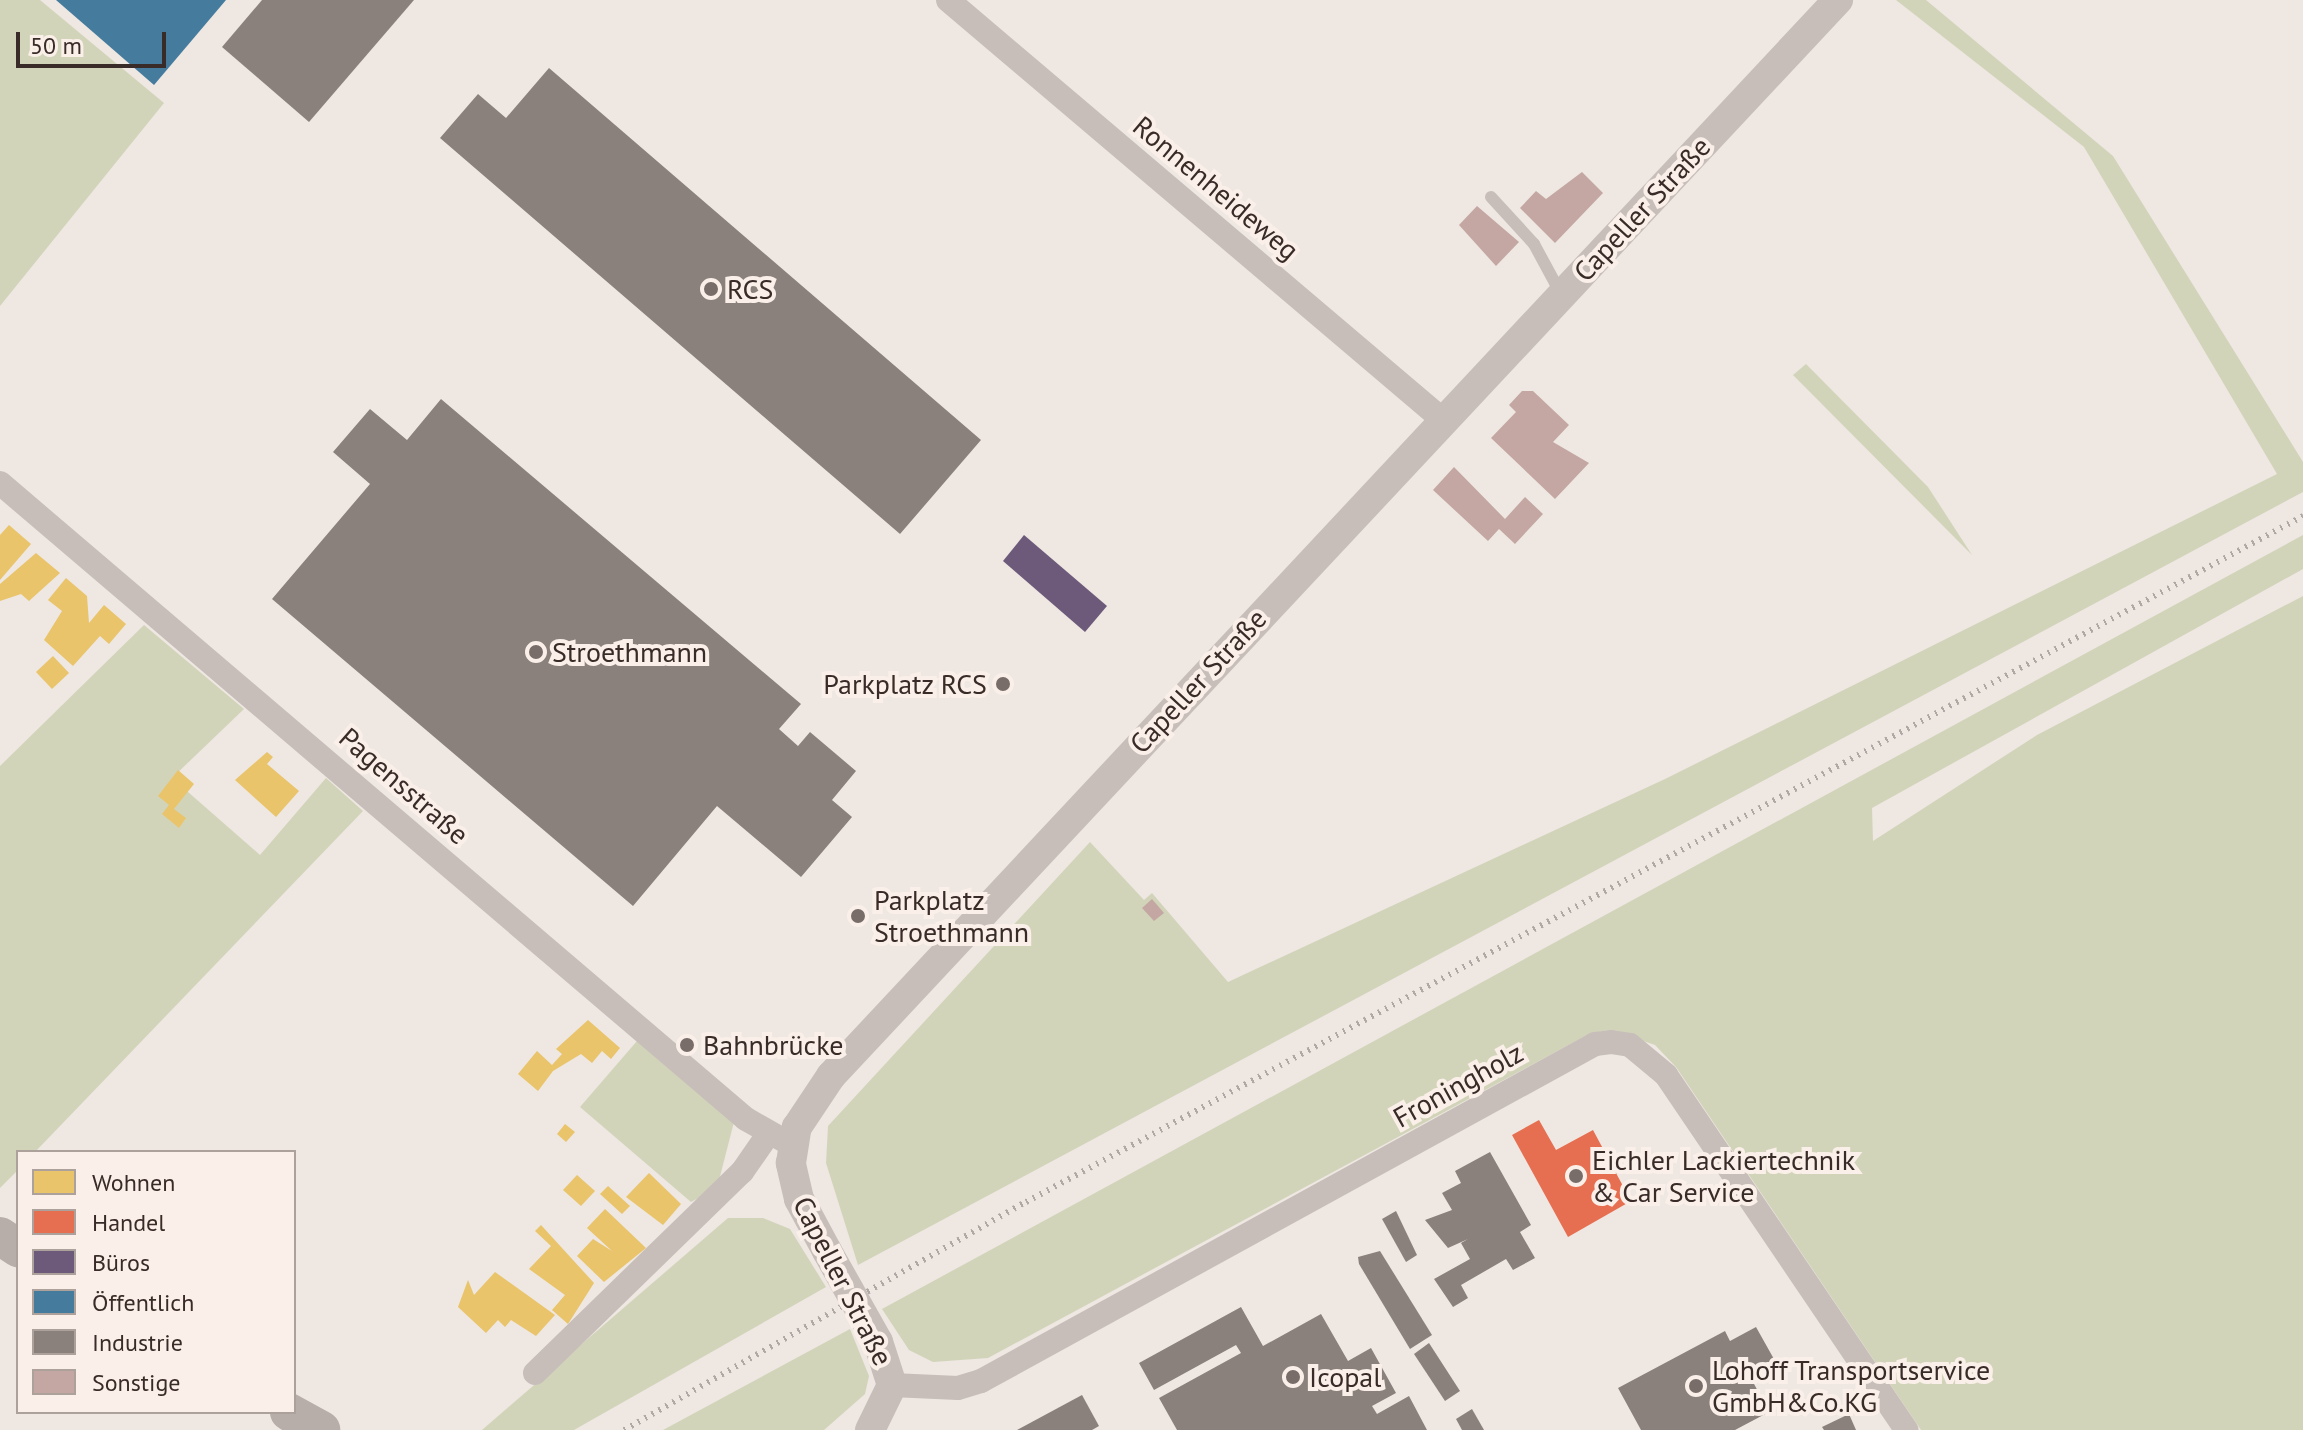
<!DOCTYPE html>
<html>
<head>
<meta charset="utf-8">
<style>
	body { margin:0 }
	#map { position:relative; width:2303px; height:1430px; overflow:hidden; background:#eee7e2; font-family:"PT Sans",sans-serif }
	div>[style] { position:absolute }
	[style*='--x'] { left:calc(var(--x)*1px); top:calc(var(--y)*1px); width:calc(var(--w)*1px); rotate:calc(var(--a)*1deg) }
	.green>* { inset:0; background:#d2d4ba }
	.homes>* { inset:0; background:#e9c46a }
	.shops>* { inset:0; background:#e76f51 }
	.offices>* { inset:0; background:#6d597a }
	.public>* { inset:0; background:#457b9d }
	.industry>* { inset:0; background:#8a817c }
	.building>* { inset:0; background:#c4a7a2 }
	.service>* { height:12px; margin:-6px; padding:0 6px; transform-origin:6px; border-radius:6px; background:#c7beba }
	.minor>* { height:24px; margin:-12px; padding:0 12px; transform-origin:12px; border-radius:12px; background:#c7beba }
	.tertiary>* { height:30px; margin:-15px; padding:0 15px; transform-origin:15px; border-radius:15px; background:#c7beba }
	.primary>* { height:38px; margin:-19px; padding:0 19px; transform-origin:19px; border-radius:19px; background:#b7ada9 }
	.rail>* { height:6px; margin-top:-3px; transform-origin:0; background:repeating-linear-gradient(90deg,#afa8a5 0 2px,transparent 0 8px) }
	.tertiary-bridge>* { height:30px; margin:-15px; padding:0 15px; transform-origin:15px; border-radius:15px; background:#c7beba }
	.dots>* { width:22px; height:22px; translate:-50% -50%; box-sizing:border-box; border:4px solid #fbf0e9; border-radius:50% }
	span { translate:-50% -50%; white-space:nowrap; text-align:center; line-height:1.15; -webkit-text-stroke:8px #fbf0e9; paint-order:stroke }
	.street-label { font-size:28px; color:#392b28 }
	.poi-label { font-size:28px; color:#392b28 }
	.left { translate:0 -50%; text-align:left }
	.right { translate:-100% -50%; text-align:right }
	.legend { position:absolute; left:16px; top:1150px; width:280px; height:264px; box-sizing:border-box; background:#fbf0e9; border:2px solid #ada19c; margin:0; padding:10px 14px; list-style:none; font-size:24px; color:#392b28 }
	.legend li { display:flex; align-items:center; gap:16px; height:40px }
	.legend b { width:40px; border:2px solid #ada19c }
	.scale { position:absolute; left:16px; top:32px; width:150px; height:36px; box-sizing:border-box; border:4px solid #392b28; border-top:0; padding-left:10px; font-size:24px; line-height:28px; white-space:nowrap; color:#392b28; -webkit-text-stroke:6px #fbf0e9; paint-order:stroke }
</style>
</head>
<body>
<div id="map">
	<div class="green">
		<i style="clip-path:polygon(0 0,40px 0,164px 103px,0 306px)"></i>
		<i style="clip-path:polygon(1896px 0,1926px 0,2113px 156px,2303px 462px,2303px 492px,858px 1265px,826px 1163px,828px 1126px,1090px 842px,1144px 900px,1152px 893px,1228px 982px,1665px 779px,2277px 474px,2084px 147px)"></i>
		<i style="clip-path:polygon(1806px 364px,1928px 487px,1972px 555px,1793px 375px)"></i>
		<i style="clip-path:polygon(2303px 535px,2303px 569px,1872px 808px,1873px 841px,2037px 735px,2303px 596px,2303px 1430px,1921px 1430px,1676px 1067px,1655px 1045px,1611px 1030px,1591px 1033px,988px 1358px,933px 1362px,909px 1350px,882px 1309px)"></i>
		<i style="clip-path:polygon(144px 625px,244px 709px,172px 778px,260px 855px,326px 778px,363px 811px,35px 1152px,18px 1152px,18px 1170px,0 1188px,0 766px)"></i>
		<i style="clip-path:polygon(637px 1041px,734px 1122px,717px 1188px,691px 1202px,580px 1107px)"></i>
		<i style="clip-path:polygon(728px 1218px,763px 1218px,790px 1229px,826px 1287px,574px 1430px,482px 1430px)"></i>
		<i style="clip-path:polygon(850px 1329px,869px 1376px,865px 1394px,824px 1430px,663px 1430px)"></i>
	</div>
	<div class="homes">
		<i style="clip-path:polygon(9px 525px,31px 544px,0 580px,0 535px)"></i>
		<i style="clip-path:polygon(36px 553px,60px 573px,29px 601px,21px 594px,0 601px,0 584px)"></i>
		<i style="clip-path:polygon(66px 578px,87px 596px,89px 623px,104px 605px,126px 624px,109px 644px,100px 636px,73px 666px,44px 640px,62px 611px,48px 600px)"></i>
		<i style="clip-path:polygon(53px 656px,69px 673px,52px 689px,36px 672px)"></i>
		<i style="clip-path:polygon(267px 752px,273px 757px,267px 764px,299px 791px,276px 817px,235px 780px)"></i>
		<i style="clip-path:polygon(178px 770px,194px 784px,174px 809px,186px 818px,179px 828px,162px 814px,169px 805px,158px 796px)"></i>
		<i style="clip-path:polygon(588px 1020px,620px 1048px,611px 1059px,602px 1051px,592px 1063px,581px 1054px,553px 1071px,538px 1091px,518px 1074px,537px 1051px,552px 1065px,562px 1054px,556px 1049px)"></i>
		<i style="clip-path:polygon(565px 1124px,575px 1132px,566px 1142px,557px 1134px)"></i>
		<i style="clip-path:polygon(649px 1173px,681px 1204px,663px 1225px,626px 1197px)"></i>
		<i style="clip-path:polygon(577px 1175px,595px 1191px,581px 1206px,563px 1190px)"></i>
		<i style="clip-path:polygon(608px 1186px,630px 1206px,622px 1214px,600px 1194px)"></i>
		<i style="clip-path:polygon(605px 1209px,646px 1248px,604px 1282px,577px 1256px,593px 1239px,612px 1251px,587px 1228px)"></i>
		<i style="clip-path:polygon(541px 1225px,594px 1283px,568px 1324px,552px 1310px,565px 1295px,529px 1269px,551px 1246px,535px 1231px)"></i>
		<i style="clip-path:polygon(495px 1272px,555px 1315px,536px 1336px,511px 1320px,505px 1327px,498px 1320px,486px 1333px,458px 1307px,468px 1280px,474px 1295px)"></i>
	</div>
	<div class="shops">
		<i style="clip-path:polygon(1539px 1120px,1556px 1150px,1593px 1130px,1631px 1201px,1568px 1237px,1512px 1135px)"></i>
	</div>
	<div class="offices">
		<i style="clip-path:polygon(1024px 535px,1107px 606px,1085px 632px,1003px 561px)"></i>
	</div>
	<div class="public">
		<i style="clip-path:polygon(56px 0,226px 0,154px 85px)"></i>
	</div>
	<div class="industry">
		<i style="clip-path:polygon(262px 0,414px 0,309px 122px,222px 47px)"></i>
		<i style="clip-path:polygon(549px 68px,981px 440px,900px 534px,440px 138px,478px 94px,506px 118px)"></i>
		<i style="clip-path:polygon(441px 399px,801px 704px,779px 729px,798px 746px,810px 732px,856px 771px,832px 800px,852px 817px,801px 877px,717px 806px,633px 906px,272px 599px,370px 484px,333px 452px,370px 409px,407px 440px)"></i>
		<i style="clip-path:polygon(1490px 1152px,1531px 1225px,1520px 1232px,1535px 1258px,1513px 1270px,1506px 1259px,1461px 1285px,1468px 1298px,1453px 1307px,1434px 1279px,1470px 1259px,1461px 1243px,1468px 1239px,1448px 1248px,1425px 1220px,1452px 1210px,1442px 1193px,1461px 1183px,1455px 1171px)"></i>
		<i style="clip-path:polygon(1396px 1211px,1417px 1255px,1406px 1262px,1382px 1219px)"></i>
		<i style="clip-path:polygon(1380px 1251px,1432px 1335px,1410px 1349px,1359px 1264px,1358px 1257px)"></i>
		<i style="clip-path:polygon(1241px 1307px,1263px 1346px,1321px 1314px,1348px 1361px,1371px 1348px,1396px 1393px,1372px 1406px,1377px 1414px,1409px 1396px,1427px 1430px,1177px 1430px,1159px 1398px,1241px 1353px,1236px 1345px,1154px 1390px,1139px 1363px)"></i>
		<i style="clip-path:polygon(1756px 1327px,1779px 1368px,1753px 1382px,1769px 1412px,1735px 1430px,1641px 1430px,1618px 1388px,1725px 1331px,1730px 1341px)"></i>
		<i style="clip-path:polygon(1429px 1343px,1460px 1391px,1445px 1401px,1414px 1354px)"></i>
		<i style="clip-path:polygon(1082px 1395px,1099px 1426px,1092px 1430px,1017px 1430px)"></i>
		<i style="clip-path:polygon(1472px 1409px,1484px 1430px,1462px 1430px,1456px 1419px)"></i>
		<i style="clip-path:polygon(1849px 1414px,1856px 1430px,1824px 1430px,1822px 1427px)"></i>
	</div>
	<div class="building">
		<i style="clip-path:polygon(1582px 172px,1603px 193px,1555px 243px,1520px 208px,1536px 191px,1546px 199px)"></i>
		<i style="clip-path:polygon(1477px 206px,1519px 242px,1496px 266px,1459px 225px)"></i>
		<i style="clip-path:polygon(1522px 391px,1533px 391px,1569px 425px,1553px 442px,1589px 463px,1555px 499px,1491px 438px,1516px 412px,1509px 405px)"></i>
		<i style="clip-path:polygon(1454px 467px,1505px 519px,1525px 497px,1543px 514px,1515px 544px,1499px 529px,1488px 541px,1433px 490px)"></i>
		<i style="clip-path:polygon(1152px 899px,1164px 913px,1154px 921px,1142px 908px)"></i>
	</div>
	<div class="service">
		<i style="--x:1491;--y:197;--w:64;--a:47.5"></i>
		<i style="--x:1534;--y:244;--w:57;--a:61.6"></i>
	</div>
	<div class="minor">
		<i style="--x:948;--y:0;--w:651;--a:40.32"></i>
		<i style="--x:0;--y:483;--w:980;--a:40.45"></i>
		<i style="--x:746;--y:1119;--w:53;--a:29.5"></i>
		<i style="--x:535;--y:1373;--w:289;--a:-44.2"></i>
		<i style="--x:742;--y:1172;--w:47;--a:-55.3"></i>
		<i style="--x:892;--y:1385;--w:66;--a:2.6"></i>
		<i style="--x:958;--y:1388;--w:24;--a:-17"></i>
		<i style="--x:981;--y:1381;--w:700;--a:-28.76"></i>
		<i style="--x:1595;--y:1044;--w:16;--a:-7"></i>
		<i style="--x:1611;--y:1042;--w:19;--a:9"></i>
		<i style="--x:1630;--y:1045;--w:47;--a:39.8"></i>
		<i style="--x:1666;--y:1075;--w:429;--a:55.9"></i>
	</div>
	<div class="tertiary">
		<i style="--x:827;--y:1251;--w:59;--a:-118.3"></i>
		<i style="--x:799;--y:1199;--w:37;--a:-103"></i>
		<i style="--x:791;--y:1163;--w:36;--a:-81"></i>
		<i style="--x:797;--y:1127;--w:61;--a:-56.3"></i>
		<i style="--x:831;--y:1076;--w:1474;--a:-46.9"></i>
		<i style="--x:870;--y:1430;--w:50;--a:-63.9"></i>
		<i style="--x:892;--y:1385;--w:45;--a:-108"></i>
	</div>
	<div class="primary">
		<i style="--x:0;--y:1236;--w:22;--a:34"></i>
		<i style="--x:289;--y:1412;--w:37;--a:29"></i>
	</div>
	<div class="rail">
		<i style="--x:624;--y:1430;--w:462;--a:-29.6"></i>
		<i style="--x:1026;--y:1202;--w:1450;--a:-28.24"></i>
	</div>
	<div class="tertiary-bridge">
		<i style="--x:827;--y:1251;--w:104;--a:60.7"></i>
	</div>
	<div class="dots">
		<i style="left:711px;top:289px;background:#786d69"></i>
		<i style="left:536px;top:652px;background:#786d69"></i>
		<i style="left:1003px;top:684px;background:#786d69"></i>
		<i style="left:858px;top:916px;background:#786d69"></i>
		<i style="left:687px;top:1045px;background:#786d69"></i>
		<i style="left:1576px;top:1176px;background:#786d69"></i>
		<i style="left:1293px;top:1377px;background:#786d69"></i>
		<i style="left:1696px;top:1386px;background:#786d69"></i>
	</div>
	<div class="street-label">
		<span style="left:1216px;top:188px;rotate:40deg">Ronnenheideweg</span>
		<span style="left:1642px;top:209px;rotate:-47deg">Capeller Straße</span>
		<span style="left:1198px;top:681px;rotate:-47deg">Capeller Straße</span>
		<span style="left:404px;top:786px;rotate:41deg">Pagensstraße</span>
		<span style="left:1458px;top:1085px;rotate:-29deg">Froningholz</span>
		<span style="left:843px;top:1281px;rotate:63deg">Capeller Straße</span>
	</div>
	<div class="poi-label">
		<span class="left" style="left:727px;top:289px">RCS</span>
		<span class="left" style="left:552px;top:652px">Stroethmann</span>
		<span class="right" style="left:987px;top:684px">Parkplatz RCS</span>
		<span class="left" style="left:874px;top:916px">Parkplatz<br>Stroethmann</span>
		<span class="left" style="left:703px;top:1045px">Bahnbrücke</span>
		<span class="left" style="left:1592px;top:1176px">Eichler Lackiertechnik<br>&amp; Car Service</span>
		<span class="left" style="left:1712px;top:1386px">Lohoff Transportservice<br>GmbH&amp;Co.KG</span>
		<span class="left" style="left:1309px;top:1377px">Icopal</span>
	</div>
	<ul class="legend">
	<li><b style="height:22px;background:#e9c46a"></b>Wohnen</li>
	<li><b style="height:22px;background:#e76f51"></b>Handel</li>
	<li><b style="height:22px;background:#6d597a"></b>Büros</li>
	<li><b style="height:22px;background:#457b9d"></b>Öffentlich</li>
	<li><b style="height:22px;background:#8a817c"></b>Industrie</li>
	<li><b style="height:22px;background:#c4a7a2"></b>Sonstige</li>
	</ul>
	<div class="scale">50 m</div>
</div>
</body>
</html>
